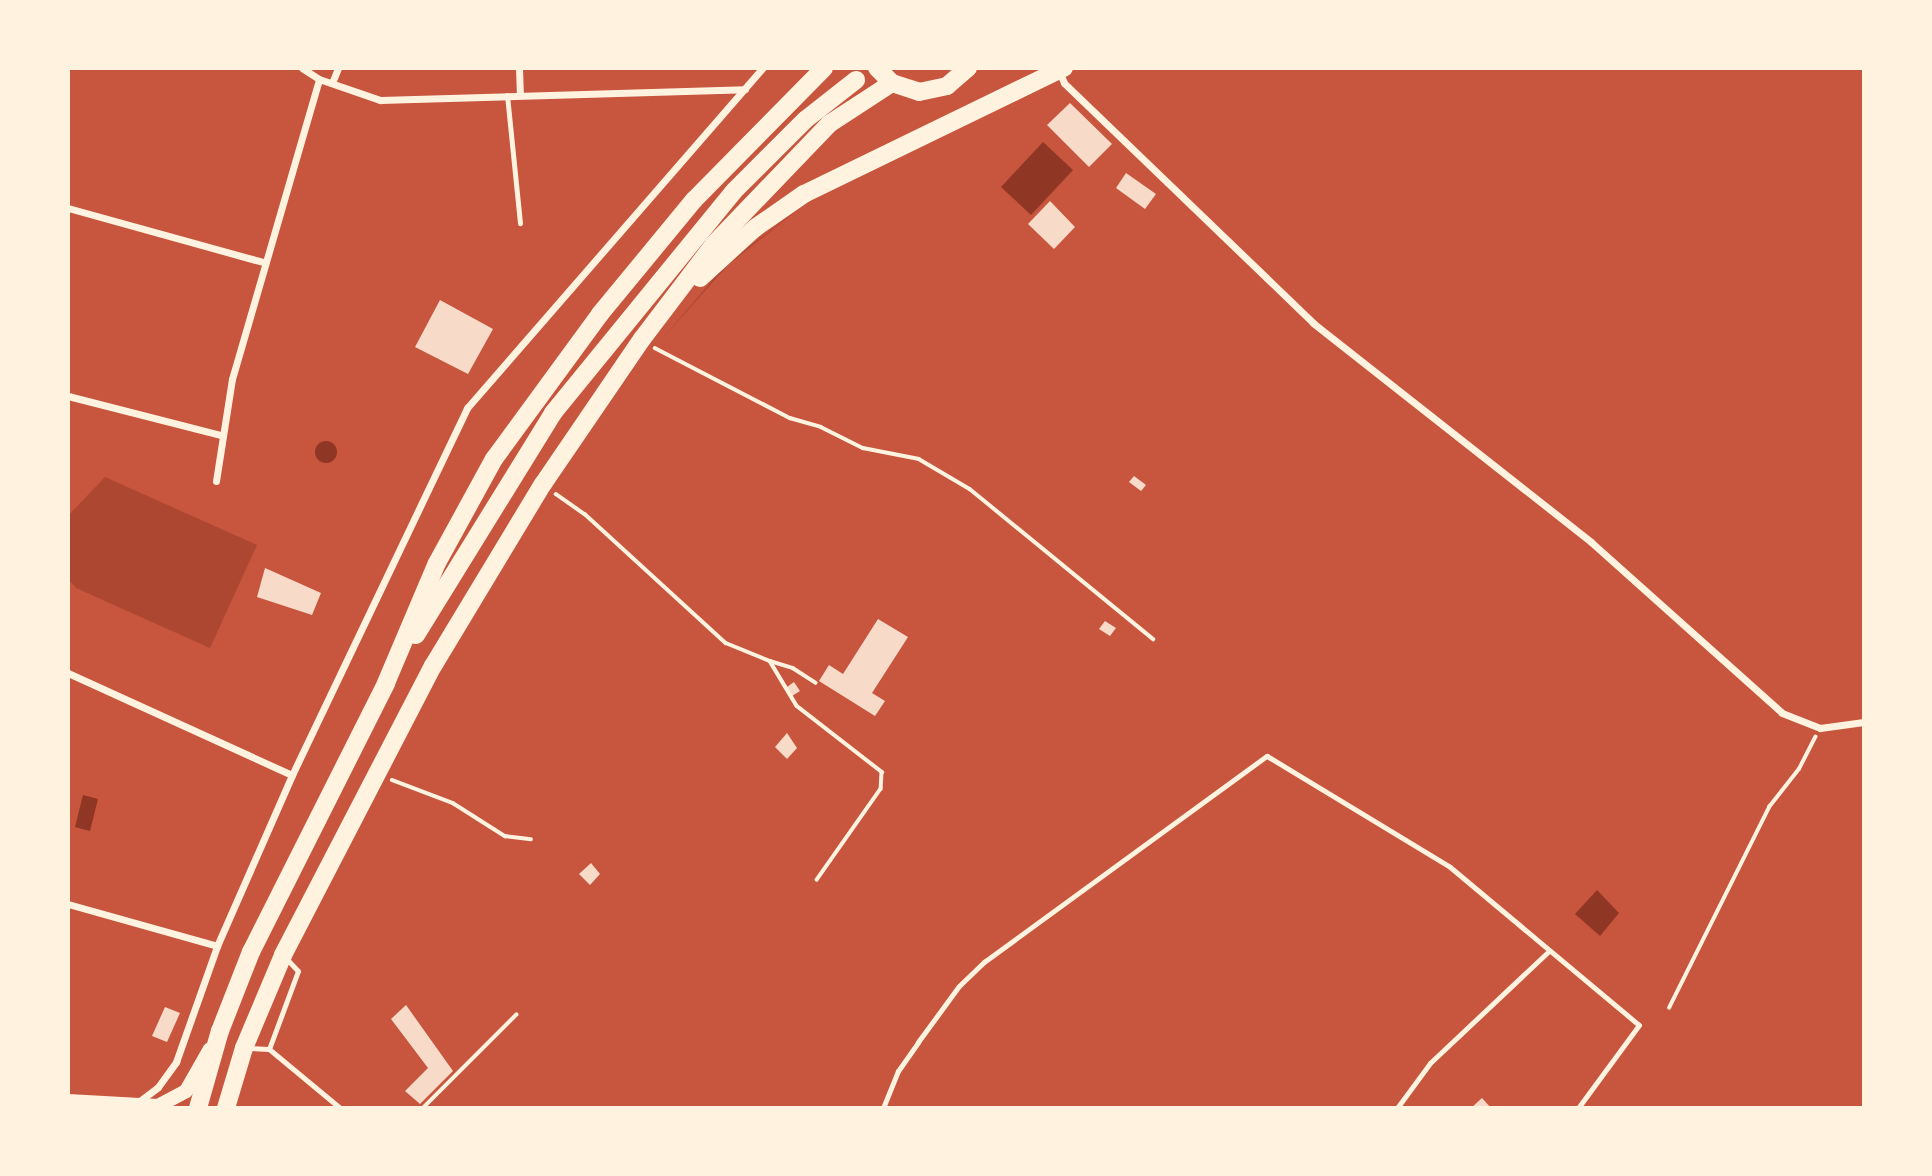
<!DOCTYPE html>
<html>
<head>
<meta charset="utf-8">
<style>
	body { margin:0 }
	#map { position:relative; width:1932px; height:1176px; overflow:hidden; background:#c8553d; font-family:"Source Sans 3",sans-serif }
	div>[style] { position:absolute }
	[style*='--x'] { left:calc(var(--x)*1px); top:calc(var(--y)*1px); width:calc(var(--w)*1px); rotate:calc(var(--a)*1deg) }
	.green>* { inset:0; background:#ae4732 }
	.water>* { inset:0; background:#8f3625 }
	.round { border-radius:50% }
	.building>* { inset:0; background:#f7dbc8 }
	.path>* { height:3.5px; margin:-1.75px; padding:0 1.75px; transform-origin:1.75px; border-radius:1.75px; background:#fff3e0 }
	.service>* { height:5px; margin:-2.5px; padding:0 2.5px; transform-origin:2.5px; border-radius:2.5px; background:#fff3e0 }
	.minor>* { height:7px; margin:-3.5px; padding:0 3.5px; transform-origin:3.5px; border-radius:3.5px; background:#fff3e0 }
	.secondary>* { height:14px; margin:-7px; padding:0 7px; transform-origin:7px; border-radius:7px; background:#fff3e0 }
	.trunk>* { height:18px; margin:-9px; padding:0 9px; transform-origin:9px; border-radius:9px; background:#fff3e0 }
	span { translate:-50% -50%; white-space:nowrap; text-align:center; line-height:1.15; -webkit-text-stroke:7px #fff3e0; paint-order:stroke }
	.frame { position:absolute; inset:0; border:70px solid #fff3e0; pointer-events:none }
</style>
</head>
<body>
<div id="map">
	<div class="green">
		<i style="clip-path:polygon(809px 201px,729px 264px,663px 338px,727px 263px)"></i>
		<i style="clip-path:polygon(105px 477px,257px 545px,210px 648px,76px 588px,68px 579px,68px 516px)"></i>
	</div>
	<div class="water">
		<i style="clip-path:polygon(1043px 142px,1073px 170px,1031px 215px,1001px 187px)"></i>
		<i class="round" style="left:315px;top:441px;width:22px;height:22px"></i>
		<i style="clip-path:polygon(83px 795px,98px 799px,90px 831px,75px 827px)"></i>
		<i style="clip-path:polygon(1597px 890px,1619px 913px,1600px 936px,1575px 914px)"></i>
	</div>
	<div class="building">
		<i style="clip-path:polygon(1070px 103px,1112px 144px,1089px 167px,1047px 125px)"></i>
		<i style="clip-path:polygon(1126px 173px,1156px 194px,1145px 209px,1116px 188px)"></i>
		<i style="clip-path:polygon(1050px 201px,1075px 227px,1054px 249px,1028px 224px)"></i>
		<i style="clip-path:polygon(440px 300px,493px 329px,468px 374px,415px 347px)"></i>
		<i style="clip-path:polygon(1134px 476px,1146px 485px,1141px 491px,1129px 482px)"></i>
		<i style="clip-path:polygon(265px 568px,321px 593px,312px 615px,257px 597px)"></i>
		<i style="clip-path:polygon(878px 619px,908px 637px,872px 693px,885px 701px,875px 716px,819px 681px,829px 665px,843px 674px)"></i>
		<i style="clip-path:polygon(1105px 621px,1116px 628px,1110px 636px,1099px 629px)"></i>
		<i style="clip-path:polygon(794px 682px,800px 691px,792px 696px,787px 687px)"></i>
		<i style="clip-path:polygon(787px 733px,797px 748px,787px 759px,775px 747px)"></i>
		<i style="clip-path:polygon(591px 863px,600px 874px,590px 885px,579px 874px)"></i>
		<i style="clip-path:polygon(406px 1005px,453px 1071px,420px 1104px,405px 1091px,428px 1068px,391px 1019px)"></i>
		<i style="clip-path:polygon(165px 1007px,180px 1013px,167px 1042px,152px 1036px)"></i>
		<i style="clip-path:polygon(1482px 1098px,1491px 1108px,1471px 1108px)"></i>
	</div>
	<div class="path">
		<i style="--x:655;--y:348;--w:152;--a:27.4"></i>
		<i style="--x:790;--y:418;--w:32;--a:16"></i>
		<i style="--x:821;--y:427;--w:47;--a:26.6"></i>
		<i style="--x:863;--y:448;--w:57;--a:11.1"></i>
		<i style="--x:919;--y:459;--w:59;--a:30.5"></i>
		<i style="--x:970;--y:489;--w:237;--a:39.3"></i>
		<i style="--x:556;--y:494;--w:35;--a:35"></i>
		<i style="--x:585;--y:514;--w:191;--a:42.5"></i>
		<i style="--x:726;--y:643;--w:48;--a:22.2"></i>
		<i style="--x:770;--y:661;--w:52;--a:59"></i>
		<i style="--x:797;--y:706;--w:108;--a:37.8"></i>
		<i style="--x:882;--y:772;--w:17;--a:93"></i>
		<i style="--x:881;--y:789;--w:111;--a:125.1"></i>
		<i style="--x:770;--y:661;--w:24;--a:17"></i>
		<i style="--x:793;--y:668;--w:27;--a:33"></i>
		<i style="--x:392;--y:780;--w:65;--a:20.7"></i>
		<i style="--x:453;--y:803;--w:62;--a:32.4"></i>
		<i style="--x:505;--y:836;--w:26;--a:7"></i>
		<i style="--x:1669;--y:1008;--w:225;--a:-63.5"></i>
		<i style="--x:1769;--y:807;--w:48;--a:-51.7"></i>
		<i style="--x:1799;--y:769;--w:36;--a:-63"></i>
		<i style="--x:423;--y:1108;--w:132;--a:-45"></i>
	</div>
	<div class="service">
		<i style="--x:507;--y:95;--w:129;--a:84.2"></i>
		<i style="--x:249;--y:1048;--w:20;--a:3"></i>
		<i style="--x:269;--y:1049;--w:92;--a:39.7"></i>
		<i style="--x:269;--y:1049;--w:83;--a:-69.6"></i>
		<i style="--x:298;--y:971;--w:19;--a:-133"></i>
		<i style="--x:883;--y:1108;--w:40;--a:-68"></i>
		<i style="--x:898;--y:1071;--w:35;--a:-55"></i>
		<i style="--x:918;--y:1042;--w:69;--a:-53.8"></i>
		<i style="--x:959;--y:986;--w:35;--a:-44"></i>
		<i style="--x:984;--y:962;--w:350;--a:-36.1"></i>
		<i style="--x:1267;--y:756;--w:214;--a:31.2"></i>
		<i style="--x:1450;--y:867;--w:246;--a:39.9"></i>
		<i style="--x:1639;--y:1025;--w:103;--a:126.3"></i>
		<i style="--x:1397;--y:1108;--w:56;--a:-53.7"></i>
		<i style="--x:1430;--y:1063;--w:163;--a:-43.3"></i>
	</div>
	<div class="minor">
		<i style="--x:302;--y:68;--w:20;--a:33"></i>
		<i style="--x:319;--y:79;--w:65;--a:19"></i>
		<i style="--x:380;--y:100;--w:365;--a:-1.7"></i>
		<i style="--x:519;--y:68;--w:27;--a:88"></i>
		<i style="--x:1059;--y:71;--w:13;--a:67"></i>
		<i style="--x:1064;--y:83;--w:346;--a:43.9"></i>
		<i style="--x:1313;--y:323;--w:354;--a:38.2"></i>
		<i style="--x:1591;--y:542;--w:256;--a:41.8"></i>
		<i style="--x:1782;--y:713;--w:41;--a:21.5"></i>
		<i style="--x:1820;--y:728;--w:44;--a:-7.8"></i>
		<i style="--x:332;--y:83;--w:16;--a:-68"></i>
		<i style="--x:68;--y:208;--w:202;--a:15.5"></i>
		<i style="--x:68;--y:396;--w:158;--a:14.3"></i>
		<i style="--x:216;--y:481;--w:103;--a:-81.1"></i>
		<i style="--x:232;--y:379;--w:312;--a:-73.8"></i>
		<i style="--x:68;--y:673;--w:246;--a:24.5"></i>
		<i style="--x:68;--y:904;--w:155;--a:15.7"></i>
		<i style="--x:137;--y:1103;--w:26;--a:-37"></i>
		<i style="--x:158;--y:1087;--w:31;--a:-54"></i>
		<i style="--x:176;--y:1062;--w:123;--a:-70.5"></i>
		<i style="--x:217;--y:946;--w:187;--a:-66.3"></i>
		<i style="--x:292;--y:775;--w:407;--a:-64.5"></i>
		<i style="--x:467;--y:408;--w:451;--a:-49"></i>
	</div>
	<div class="secondary">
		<i style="--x:68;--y:1101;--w:90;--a:3.2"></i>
		<i style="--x:158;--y:1106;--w:32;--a:-28"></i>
		<i style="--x:186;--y:1091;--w:48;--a:-60.3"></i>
	</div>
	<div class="trunk">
		<i style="--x:877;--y:68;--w:21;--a:45"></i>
		<i style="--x:892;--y:83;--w:28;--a:18"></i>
		<i style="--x:919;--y:92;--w:29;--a:-12"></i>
		<i style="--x:947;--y:86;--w:28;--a:-41"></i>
		<i style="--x:700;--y:278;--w:74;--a:-42.3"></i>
		<i style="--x:755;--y:228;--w:60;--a:-34.8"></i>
		<i style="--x:804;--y:194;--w:289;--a:-25.9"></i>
		<i style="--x:416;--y:635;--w:261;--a:-58.3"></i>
		<i style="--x:553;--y:413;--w:286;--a:-50.8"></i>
		<i style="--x:734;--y:191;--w:100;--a:-45"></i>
		<i style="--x:805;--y:120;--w:65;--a:-38.1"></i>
		<i style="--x:198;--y:1108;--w:80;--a:-74.1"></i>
		<i style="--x:220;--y:1031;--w:85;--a:-68.6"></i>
		<i style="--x:251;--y:952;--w:301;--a:-63.3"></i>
		<i style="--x:386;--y:683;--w:130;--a:-67"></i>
		<i style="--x:437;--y:563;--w:119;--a:-61.3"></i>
		<i style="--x:494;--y:459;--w:180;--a:-53.8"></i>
		<i style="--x:600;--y:314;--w:148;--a:-50.5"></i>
		<i style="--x:694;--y:200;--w:185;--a:-45.4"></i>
		<i style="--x:226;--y:1108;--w:63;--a:-73.3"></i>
		<i style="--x:244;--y:1048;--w:101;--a:-67.2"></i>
		<i style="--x:283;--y:955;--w:326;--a:-62.6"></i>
		<i style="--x:433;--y:666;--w:213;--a:-58.9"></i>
		<i style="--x:543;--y:484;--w:176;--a:-55.7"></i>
		<i style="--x:642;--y:339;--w:119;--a:-52.8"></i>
		<i style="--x:714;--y:244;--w:166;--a:-46.2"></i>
		<i style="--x:829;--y:124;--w:75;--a:-33.1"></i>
	</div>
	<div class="frame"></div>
</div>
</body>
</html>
